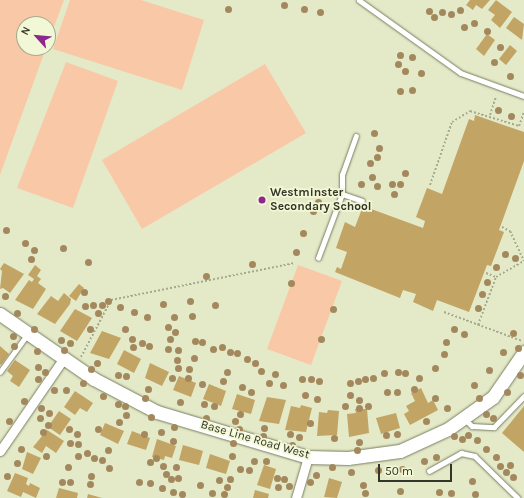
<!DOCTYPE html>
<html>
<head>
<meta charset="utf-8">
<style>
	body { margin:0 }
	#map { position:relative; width:524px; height:498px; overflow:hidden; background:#e4eac8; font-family:Karla,sans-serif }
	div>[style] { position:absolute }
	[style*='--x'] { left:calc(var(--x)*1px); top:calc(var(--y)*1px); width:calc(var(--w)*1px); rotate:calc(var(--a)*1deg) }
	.green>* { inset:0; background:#f9c8a7 }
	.building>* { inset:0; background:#c2a465 }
	.path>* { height:2px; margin-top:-1px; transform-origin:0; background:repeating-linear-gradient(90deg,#a5aa8f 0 2px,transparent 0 4px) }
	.roads { filter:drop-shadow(0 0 1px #787d5f) drop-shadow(0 0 1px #787d5f) }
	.lane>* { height:4.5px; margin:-2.25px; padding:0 2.25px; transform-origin:2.25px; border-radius:2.25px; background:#fff }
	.street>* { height:9px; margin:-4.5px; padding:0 4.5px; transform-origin:4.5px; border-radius:4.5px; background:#fff }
	.secondary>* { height:13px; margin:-6.5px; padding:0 6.5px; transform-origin:6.5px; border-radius:6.5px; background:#fff }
	.trees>* { width:7px; height:7px; margin:-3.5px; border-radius:50%; background:#a3885d }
	.dots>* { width:11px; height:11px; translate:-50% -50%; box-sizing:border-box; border:2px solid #f2f7d5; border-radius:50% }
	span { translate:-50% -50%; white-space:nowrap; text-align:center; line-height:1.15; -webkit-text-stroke:3.5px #f2f7d5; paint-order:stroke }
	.poi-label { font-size:12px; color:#343629; font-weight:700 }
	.left { translate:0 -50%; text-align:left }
	.street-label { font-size:12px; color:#343629 }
	.north { position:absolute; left:16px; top:16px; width:40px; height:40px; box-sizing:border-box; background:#f2f7d5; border:1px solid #a6aa90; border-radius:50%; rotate:297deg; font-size:11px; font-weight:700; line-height:16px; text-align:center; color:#343629 }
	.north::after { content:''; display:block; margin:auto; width:14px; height:18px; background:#8c278e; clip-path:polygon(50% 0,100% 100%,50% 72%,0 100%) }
	.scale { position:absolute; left:378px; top:464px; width:74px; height:18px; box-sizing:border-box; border:2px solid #343629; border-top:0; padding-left:5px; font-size:12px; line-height:14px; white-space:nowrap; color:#343629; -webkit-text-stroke:3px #f2f7d5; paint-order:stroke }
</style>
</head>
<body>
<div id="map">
	<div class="green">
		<i style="clip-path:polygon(0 0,64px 0,48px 43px,48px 24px,24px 24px,24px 48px,46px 48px,0 175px)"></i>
		<i style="clip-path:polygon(70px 0,141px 0,204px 20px,182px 90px,53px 49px)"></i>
		<i style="clip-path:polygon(66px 62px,118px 81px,73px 208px,17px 188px)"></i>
		<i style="clip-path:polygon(265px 64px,306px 133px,142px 229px,102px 160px)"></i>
		<i style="clip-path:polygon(298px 265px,342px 281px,311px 365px,267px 349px)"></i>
	</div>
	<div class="building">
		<i style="clip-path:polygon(470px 0,490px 0,482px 9px,476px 5px,473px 10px,466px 5px)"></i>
		<i style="clip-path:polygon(496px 0,512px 12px,500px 28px,491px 20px,495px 15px,488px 10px)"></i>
		<i style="clip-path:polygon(514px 17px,524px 24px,522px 40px,506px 28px)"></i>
		<i style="clip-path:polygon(487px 34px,495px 40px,484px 56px,476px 49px)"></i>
		<i style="clip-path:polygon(510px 45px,517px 51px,506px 65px,499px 59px)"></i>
		<i style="clip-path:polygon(475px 115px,524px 132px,524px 161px,499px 230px,504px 232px,491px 266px,487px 265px,469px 312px,437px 300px,433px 311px,413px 302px,416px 294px,403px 290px,400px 298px,335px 272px,337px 267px,341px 269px,347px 252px,336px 248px,345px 222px,355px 227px,363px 206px,423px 228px,425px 221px,416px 217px,427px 188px,442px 194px,469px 119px,474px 121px)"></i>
		<i style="clip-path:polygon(4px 263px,24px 274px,10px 293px,3px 288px,0 289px,2px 271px,0 269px)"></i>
		<i style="clip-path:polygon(35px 265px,41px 270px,37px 276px,41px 279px,38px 283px,46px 289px,33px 309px,15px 300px,29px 280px,32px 282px,34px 279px,28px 275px)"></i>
		<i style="clip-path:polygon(79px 284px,84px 288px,76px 301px,69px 296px)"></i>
		<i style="clip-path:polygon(64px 293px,71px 299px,70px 304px,55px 324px,37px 314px,51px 296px,58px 301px)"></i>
		<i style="clip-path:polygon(75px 309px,92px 318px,77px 341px,60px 331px)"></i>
		<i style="clip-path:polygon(102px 331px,121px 338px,109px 359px,90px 353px)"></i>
		<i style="clip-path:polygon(0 346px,9px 354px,1px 365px,0 364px)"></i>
		<i style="clip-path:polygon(124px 350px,141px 359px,134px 373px,117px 364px)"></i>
		<i style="clip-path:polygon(15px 360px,30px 370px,19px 387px,10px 381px,13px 376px,7px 371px)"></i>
		<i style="clip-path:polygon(150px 363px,169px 372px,162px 386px,145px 378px)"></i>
		<i style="clip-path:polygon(179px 376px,196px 383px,191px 397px,173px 390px)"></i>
		<i style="clip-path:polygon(209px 384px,226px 391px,221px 406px,203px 399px)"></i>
		<i style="clip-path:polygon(421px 388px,428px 403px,433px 400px,438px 410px,410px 425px,404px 414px,409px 411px,406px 406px,415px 401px,411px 393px)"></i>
		<i style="clip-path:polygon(75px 391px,93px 403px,87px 412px,80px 408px,75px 415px,64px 407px)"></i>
		<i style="clip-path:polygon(237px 394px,255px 400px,251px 414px,232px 409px)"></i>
		<i style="clip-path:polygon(267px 397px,286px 400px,279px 424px,259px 421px)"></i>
		<i style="clip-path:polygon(301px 405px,312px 408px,306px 432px,285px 430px,291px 406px,300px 408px)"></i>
		<i style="clip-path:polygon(524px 406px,524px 452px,502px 433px)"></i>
		<i style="clip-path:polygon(355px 409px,367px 409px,369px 433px,349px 437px,347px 414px,356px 413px)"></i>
		<i style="clip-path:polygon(328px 410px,339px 411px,337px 435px,317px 436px,319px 412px,327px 413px)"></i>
		<i style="clip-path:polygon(59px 411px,71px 419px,60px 435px,48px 427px)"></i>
		<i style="clip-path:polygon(396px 413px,400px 428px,381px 434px,376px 418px)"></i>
		<i style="clip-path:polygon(105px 423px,124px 431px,118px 444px,100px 435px)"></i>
		<i style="clip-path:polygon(47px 430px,64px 441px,56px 453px,46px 446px,42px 453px,33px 447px)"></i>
		<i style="clip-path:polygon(132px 431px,150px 438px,146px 450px,127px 444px)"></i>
		<i style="clip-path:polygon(157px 439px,176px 446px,172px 458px,165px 456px,164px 460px,152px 457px)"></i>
		<i style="clip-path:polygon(183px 445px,203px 451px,199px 465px,179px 460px)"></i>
		<i style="clip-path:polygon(27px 452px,41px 458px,33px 474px,22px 469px)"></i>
		<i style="clip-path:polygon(210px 454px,230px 461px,226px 474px,206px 468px)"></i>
		<i style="clip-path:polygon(264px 465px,276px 469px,270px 489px,257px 485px)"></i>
		<i style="clip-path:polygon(15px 473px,28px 478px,26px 484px,29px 486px,30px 483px,40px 488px,36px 498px,23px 492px,21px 497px,7px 491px)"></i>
		<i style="clip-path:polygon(329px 478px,342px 482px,337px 498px,324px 497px)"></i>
		<i style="clip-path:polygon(59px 488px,78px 493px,77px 498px,56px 498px)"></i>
		<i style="clip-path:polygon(255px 490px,269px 494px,268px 498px,253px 498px)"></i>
		<i style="clip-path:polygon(88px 494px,102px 498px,87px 498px)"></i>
	</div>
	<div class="path">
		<i style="--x:490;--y:115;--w:20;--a:-72"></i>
		<i style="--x:430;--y:185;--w:67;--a:-70.8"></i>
		<i style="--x:452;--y:122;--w:21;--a:-31"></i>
		<i style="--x:470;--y:111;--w:51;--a:17"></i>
		<i style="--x:519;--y:126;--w:15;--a:-70"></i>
		<i style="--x:502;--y:227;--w:9;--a:27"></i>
		<i style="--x:510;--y:231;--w:33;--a:65"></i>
		<i style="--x:486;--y:273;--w:11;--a:22"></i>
		<i style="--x:496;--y:277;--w:32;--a:-30"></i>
		<i style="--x:444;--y:312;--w:83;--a:20.4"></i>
		<i style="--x:478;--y:325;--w:51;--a:-69.4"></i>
		<i style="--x:81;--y:357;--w:64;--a:-62.2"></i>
		<i style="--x:111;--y:300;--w:187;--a:-11.4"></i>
	</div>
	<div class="roads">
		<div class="lane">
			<i style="--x:359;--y:0;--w:125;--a:35.6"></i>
			<i style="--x:461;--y:73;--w:67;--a:20.1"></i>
			<i style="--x:342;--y:194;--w:21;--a:19"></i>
			<i style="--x:318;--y:258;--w:68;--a:-69.4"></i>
			<i style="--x:342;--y:194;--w:19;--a:-90"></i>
			<i style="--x:342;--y:175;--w:41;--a:-70.3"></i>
			<i style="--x:0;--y:372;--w:46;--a:-53.9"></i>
			<i style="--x:465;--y:419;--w:10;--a:45"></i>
			<i style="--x:472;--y:426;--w:22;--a:3"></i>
			<i style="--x:494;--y:427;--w:43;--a:-45.9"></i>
			<i style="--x:429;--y:471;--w:37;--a:-29"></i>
			<i style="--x:461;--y:453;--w:14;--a:12"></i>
			<i style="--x:475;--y:456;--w:60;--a:44.3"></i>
		</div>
		<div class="street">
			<i style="--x:0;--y:451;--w:113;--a:-55.5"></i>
			<i style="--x:296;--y:498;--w:43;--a:-73.7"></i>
		</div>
		<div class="secondary">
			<i style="--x:0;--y:314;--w:114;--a:34.7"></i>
			<i style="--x:94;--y:379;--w:71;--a:27.6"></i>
			<i style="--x:157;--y:412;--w:158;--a:16.6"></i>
			<i style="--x:308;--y:457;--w:40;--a:1.4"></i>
			<i style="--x:348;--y:458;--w:52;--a:-7.7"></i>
			<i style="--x:400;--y:451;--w:53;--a:-24.6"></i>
			<i style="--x:448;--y:429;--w:55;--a:-35.4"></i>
			<i style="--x:493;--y:397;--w:55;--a:-55.4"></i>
		</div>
	</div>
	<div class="trees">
		<i style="left:284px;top:5px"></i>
		<i style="left:228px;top:9px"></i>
		<i style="left:304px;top:9px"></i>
		<i style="left:460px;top:10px"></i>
		<i style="left:429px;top:11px"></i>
		<i style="left:320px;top:12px"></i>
		<i style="left:442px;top:12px"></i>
		<i style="left:451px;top:14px"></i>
		<i style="left:434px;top:17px"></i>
		<i style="left:474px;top:23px"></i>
		<i style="left:464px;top:27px"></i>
		<i style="left:487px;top:31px"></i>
		<i style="left:500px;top:47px"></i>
		<i style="left:400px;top:55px"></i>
		<i style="left:412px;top:57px"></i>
		<i style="left:494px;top:62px"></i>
		<i style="left:398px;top:64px"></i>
		<i style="left:405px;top:71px"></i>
		<i style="left:421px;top:73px"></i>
		<i style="left:510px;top:76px"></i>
		<i style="left:412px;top:90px"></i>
		<i style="left:400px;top:91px"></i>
		<i style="left:498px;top:110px"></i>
		<i style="left:511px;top:116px"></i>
		<i style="left:374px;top:133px"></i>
		<i style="left:379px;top:148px"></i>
		<i style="left:377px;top:157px"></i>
		<i style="left:370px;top:163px"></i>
		<i style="left:405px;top:173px"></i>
		<i style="left:372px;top:177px"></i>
		<i style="left:361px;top:184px"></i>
		<i style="left:392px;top:184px"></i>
		<i style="left:400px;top:184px"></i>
		<i style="left:377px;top:186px"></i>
		<i style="left:394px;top:194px"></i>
		<i style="left:318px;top:202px"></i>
		<i style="left:313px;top:211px"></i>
		<i style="left:6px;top:230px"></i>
		<i style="left:303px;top:233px"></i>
		<i style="left:25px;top:243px"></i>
		<i style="left:63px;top:248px"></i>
		<i style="left:34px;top:250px"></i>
		<i style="left:296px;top:252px"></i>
		<i style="left:505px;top:254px"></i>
		<i style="left:515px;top:258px"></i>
		<i style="left:31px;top:259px"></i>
		<i style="left:88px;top:262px"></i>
		<i style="left:252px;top:264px"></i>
		<i style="left:496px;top:267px"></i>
		<i style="left:206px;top:276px"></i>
		<i style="left:487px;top:282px"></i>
		<i style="left:291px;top:283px"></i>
		<i style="left:84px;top:292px"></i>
		<i style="left:482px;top:294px"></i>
		<i style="left:5px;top:296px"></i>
		<i style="left:108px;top:301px"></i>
		<i style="left:190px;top:301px"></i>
		<i style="left:163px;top:304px"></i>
		<i style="left:93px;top:305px"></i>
		<i style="left:102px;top:305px"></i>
		<i style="left:215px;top:305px"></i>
		<i style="left:85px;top:306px"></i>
		<i style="left:120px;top:307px"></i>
		<i style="left:478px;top:308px"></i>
		<i style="left:333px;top:309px"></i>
		<i style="left:134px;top:312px"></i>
		<i style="left:17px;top:313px"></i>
		<i style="left:98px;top:313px"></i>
		<i style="left:192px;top:316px"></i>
		<i style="left:147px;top:317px"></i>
		<i style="left:174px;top:317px"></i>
		<i style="left:168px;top:327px"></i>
		<i style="left:34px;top:329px"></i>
		<i style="left:90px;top:329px"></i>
		<i style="left:125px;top:329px"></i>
		<i style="left:454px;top:329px"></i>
		<i style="left:175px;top:332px"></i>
		<i style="left:513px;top:333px"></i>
		<i style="left:464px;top:334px"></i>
		<i style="left:13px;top:336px"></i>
		<i style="left:132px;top:339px"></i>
		<i style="left:170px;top:339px"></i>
		<i style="left:321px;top:339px"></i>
		<i style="left:61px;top:340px"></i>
		<i style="left:195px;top:341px"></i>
		<i style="left:202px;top:342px"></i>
		<i style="left:446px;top:342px"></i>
		<i style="left:70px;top:343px"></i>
		<i style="left:142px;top:343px"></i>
		<i style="left:14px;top:346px"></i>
		<i style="left:149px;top:346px"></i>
		<i style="left:133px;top:347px"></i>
		<i style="left:222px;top:347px"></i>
		<i style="left:518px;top:348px"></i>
		<i style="left:168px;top:349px"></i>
		<i style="left:213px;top:349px"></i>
		<i style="left:64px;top:350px"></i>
		<i style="left:178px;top:350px"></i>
		<i style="left:37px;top:351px"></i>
		<i style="left:230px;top:352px"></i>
		<i style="left:503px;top:352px"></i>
		<i style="left:237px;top:353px"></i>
		<i style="left:444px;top:354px"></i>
		<i style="left:194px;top:358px"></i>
		<i style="left:247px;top:359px"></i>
		<i style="left:177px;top:360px"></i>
		<i style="left:97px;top:363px"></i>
		<i style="left:255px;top:363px"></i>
		<i style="left:38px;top:367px"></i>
		<i style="left:178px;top:368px"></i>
		<i style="left:435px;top:368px"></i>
		<i style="left:91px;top:369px"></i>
		<i style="left:189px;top:369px"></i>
		<i style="left:489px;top:370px"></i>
		<i style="left:261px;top:371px"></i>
		<i style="left:45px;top:372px"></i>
		<i style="left:227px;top:372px"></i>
		<i style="left:398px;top:372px"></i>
		<i style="left:384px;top:373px"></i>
		<i style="left:405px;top:373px"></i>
		<i style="left:275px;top:374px"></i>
		<i style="left:118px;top:375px"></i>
		<i style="left:520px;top:375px"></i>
		<i style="left:126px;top:376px"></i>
		<i style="left:172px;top:378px"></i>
		<i style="left:188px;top:378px"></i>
		<i style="left:373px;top:378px"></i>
		<i style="left:419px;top:378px"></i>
		<i style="left:38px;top:379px"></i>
		<i style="left:302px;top:379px"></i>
		<i style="left:311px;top:379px"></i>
		<i style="left:365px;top:379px"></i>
		<i style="left:223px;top:381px"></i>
		<i style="left:319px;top:381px"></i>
		<i style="left:358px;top:381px"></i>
		<i style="left:83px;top:383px"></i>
		<i style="left:269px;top:383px"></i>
		<i style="left:350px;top:383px"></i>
		<i style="left:202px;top:384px"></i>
		<i style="left:283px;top:385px"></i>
		<i style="left:474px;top:385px"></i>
		<i style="left:242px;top:387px"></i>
		<i style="left:148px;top:389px"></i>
		<i style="left:414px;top:389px"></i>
		<i style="left:54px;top:390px"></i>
		<i style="left:66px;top:390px"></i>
		<i style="left:251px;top:392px"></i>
		<i style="left:387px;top:392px"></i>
		<i style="left:397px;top:392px"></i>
		<i style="left:507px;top:392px"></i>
		<i style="left:305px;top:395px"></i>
		<i style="left:350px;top:395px"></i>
		<i style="left:103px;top:396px"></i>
		<i style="left:145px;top:398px"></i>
		<i style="left:435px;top:398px"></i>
		<i style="left:479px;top:398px"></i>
		<i style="left:317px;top:399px"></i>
		<i style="left:359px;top:400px"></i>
		<i style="left:24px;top:401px"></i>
		<i style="left:180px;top:402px"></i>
		<i style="left:118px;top:404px"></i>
		<i style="left:204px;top:404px"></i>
		<i style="left:125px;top:406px"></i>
		<i style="left:214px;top:406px"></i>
		<i style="left:345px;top:406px"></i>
		<i style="left:368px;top:406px"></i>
		<i style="left:41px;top:408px"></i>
		<i style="left:359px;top:408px"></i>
		<i style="left:447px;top:408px"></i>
		<i style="left:49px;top:413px"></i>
		<i style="left:240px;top:414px"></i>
		<i style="left:486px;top:414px"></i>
		<i style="left:126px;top:415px"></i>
		<i style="left:151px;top:417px"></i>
		<i style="left:40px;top:418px"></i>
		<i style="left:206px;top:418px"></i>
		<i style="left:493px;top:418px"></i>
		<i style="left:9px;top:421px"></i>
		<i style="left:235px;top:421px"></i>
		<i style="left:426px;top:421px"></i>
		<i style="left:119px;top:422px"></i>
		<i style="left:310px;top:423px"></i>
		<i style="left:48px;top:425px"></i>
		<i style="left:174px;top:427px"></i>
		<i style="left:264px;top:428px"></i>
		<i style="left:69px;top:429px"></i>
		<i style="left:98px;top:429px"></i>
		<i style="left:239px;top:429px"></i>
		<i style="left:43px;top:432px"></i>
		<i style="left:161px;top:432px"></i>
		<i style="left:77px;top:434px"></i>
		<i style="left:144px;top:434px"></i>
		<i style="left:290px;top:434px"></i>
		<i style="left:397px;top:434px"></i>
		<i style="left:386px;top:435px"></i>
		<i style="left:468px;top:435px"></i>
		<i style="left:263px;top:436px"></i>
		<i style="left:454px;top:436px"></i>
		<i style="left:299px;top:437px"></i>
		<i style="left:334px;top:438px"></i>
		<i style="left:462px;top:439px"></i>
		<i style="left:477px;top:440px"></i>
		<i style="left:173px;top:441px"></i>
		<i style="left:359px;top:442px"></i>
		<i style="left:70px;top:443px"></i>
		<i style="left:233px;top:443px"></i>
		<i style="left:78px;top:444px"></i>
		<i style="left:292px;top:445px"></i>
		<i style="left:21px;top:449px"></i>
		<i style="left:486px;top:449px"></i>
		<i style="left:108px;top:450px"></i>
		<i style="left:357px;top:450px"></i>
		<i style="left:87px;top:453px"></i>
		<i style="left:46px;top:456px"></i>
		<i style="left:78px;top:456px"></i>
		<i style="left:232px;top:456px"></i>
		<i style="left:436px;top:457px"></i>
		<i style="left:496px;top:457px"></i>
		<i style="left:94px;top:458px"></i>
		<i style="left:156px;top:458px"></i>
		<i style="left:102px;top:460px"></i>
		<i style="left:254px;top:461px"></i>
		<i style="left:266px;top:461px"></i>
		<i style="left:424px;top:461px"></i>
		<i style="left:150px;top:462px"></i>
		<i style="left:17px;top:463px"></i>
		<i style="left:510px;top:465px"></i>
		<i style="left:163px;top:466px"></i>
		<i style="left:500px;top:466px"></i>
		<i style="left:68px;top:467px"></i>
		<i style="left:176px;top:467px"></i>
		<i style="left:332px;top:467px"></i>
		<i style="left:109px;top:468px"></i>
		<i style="left:240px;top:469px"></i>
		<i style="left:402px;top:469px"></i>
		<i style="left:249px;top:470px"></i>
		<i style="left:378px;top:470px"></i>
		<i style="left:351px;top:472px"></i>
		<i style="left:506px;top:472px"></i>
		<i style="left:166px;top:474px"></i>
		<i style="left:316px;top:475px"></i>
		<i style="left:7px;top:476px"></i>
		<i style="left:91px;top:476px"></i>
		<i style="left:513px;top:477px"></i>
		<i style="left:178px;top:478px"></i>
		<i style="left:277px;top:478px"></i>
		<i style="left:171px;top:479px"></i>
		<i style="left:230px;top:479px"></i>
		<i style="left:284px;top:479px"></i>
		<i style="left:219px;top:480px"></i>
		<i style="left:472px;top:481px"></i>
		<i style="left:62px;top:482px"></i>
		<i style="left:70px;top:482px"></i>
		<i style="left:139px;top:482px"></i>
		<i style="left:310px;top:482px"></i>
		<i style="left:150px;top:483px"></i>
		<i style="left:90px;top:484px"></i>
		<i style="left:200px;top:485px"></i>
		<i style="left:363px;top:485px"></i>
		<i style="left:289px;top:486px"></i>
		<i style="left:227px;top:487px"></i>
		<i style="left:278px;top:487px"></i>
		<i style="left:162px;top:488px"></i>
		<i style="left:400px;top:491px"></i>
		<i style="left:173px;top:492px"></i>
		<i style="left:439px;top:492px"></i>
		<i style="left:212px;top:493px"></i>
		<i style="left:365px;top:493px"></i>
		<i style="left:451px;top:493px"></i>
		<i style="left:182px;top:494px"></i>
		<i style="left:224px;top:494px"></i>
		<i style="left:475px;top:494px"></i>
	</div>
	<div class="dots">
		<i style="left:262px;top:200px;background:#8c278e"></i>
	</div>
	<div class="poi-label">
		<span class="left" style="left:270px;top:200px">Westminster<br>Secondary School</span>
	</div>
	<div class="street-label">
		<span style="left:255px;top:440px;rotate:16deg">Base Line Road West</span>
	</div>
	<div class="north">N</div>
	<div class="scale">50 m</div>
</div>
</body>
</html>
